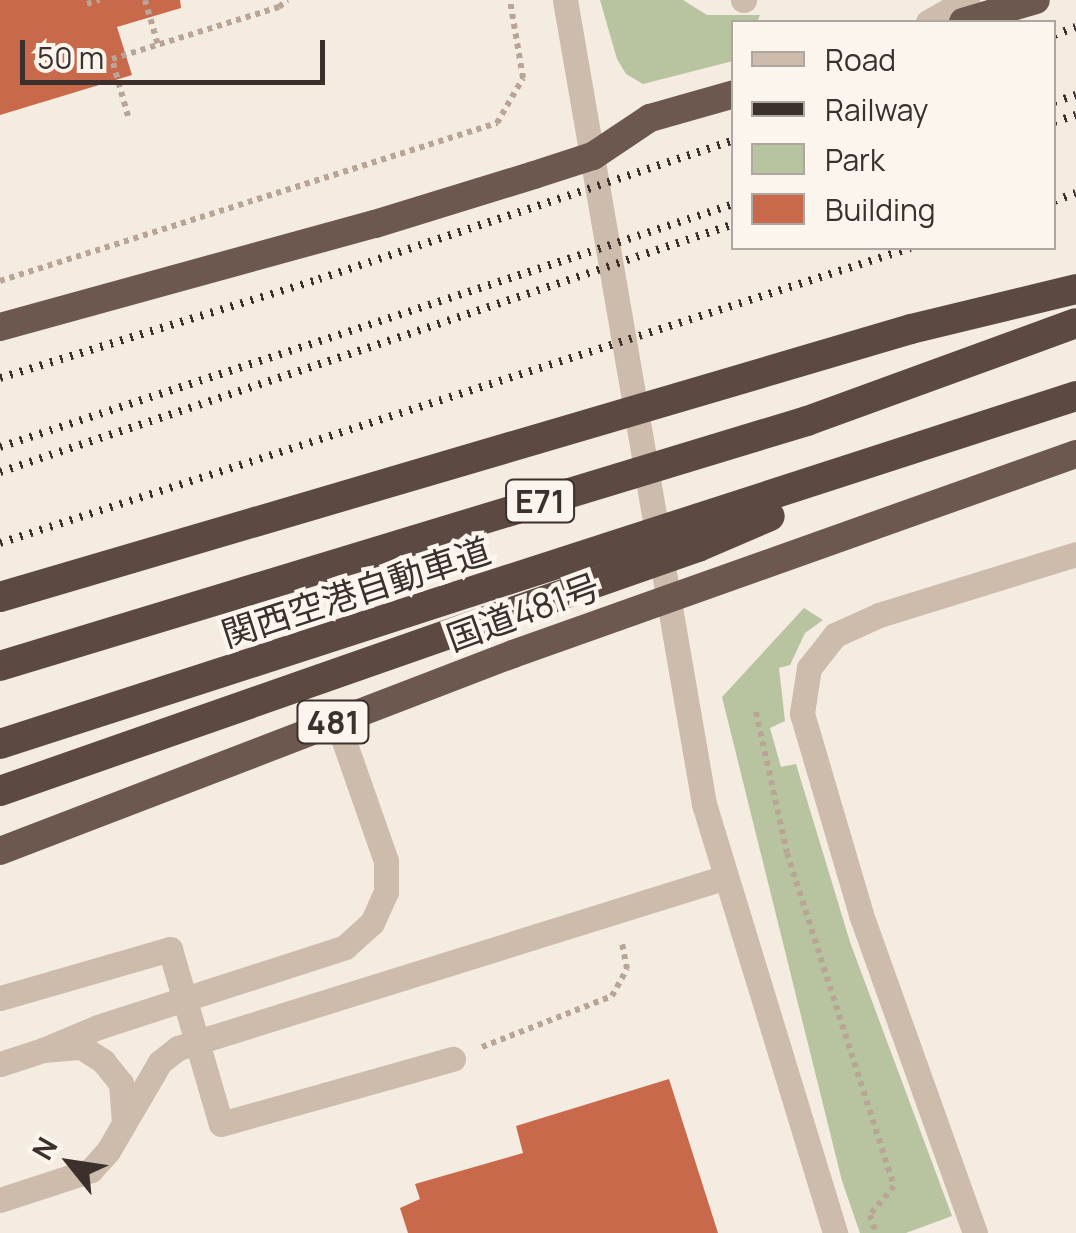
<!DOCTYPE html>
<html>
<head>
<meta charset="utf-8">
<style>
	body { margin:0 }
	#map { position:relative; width:1076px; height:1233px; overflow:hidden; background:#f4ebe1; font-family:Manrope,"Noto Sans JP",sans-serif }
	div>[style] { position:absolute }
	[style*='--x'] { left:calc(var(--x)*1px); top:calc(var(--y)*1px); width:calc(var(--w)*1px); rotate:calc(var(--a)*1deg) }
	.green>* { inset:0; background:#b8c4a0 }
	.building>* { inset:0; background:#c8694b }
	.path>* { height:6px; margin-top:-3px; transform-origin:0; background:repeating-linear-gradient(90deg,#b9a596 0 5px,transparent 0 10px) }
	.pedestrian>* { height:25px; margin:-12.5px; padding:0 12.5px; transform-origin:12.5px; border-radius:12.5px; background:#cdbbac }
	.minor>* { height:25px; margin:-12.5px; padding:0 12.5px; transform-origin:12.5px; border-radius:12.5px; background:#cdbbac }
	.tertiary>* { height:25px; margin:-12.5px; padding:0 12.5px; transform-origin:12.5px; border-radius:12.5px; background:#cdbbac }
	.trunk>* { height:28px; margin:-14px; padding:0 14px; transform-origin:14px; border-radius:14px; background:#6c584f }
	.motorway>* { height:30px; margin:-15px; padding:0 15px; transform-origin:15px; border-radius:15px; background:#5c4a42 }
	.rail>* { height:8px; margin-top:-4px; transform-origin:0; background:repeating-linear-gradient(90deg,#3b302b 0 2.5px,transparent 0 10.5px) }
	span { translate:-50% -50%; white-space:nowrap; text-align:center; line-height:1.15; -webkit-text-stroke:9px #fbf5ee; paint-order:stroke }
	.shield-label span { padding:2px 8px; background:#fbf5ee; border:2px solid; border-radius:8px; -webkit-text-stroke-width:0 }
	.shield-label { font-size:32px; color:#3b302b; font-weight:700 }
	.street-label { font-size:35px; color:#3b302b }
	.legend { position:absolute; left:731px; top:20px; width:325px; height:230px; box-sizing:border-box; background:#fbf5ee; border:2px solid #aea6a0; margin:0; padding:12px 18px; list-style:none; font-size:30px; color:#3b302b }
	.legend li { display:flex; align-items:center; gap:20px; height:50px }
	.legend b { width:50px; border:2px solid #aea6a0 }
	.north { position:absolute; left:20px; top:1113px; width:100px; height:100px; -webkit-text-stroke:8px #fbf5ee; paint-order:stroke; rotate:300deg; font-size:28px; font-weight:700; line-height:40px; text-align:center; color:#3b302b }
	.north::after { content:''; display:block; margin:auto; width:35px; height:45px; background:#3b302b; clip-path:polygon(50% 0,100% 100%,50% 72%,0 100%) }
	.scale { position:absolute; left:20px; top:40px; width:305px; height:45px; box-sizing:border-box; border:5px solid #3b302b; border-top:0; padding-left:12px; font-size:30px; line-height:35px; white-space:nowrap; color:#3b302b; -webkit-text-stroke:8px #fbf5ee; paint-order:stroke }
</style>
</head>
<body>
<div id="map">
	<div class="green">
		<i style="clip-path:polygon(600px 0,683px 0,707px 15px,760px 15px,757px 22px,734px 22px,733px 61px,643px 84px,626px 74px,617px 59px)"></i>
		<i style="clip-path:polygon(804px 608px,823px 620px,805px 633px,790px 665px,779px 668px,785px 721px,770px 728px,781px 767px,796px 764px,850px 942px,952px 1216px,906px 1233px,860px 1233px,842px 1181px,722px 697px)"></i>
	</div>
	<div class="building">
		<i style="clip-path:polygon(0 0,180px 0,181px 8px,117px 27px,132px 75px,0 115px)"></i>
		<i style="clip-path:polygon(669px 1079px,718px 1233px,408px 1233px,400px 1208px,420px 1199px,415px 1184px,523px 1153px,516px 1126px)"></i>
	</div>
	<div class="path">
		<i style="--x:145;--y:0;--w:47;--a:73.9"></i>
		<i style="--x:87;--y:4;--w:13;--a:-18"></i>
		<i style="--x:128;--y:116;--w:59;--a:-105.7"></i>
		<i style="--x:112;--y:59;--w:175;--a:-17.3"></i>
		<i style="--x:279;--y:7;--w:11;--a:-41"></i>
		<i style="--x:0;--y:281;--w:522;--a:-17.64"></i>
		<i style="--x:497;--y:123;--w:52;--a:-60"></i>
		<i style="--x:523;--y:78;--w:79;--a:-99.5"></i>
		<i style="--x:756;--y:712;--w:144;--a:77.6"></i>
		<i style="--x:787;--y:853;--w:350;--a:72.2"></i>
		<i style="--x:894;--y:1186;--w:38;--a:130"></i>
		<i style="--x:870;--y:1215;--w:19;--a:72"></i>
		<i style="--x:482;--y:1047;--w:140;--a:-21.4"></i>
		<i style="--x:612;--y:996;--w:31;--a:-61"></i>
		<i style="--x:627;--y:969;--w:26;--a:-101"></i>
	</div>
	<div class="pedestrian">
		<i style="--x:0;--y:998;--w:177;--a:-16.1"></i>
		<i style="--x:170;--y:949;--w:182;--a:73.8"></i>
		<i style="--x:221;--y:1124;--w:241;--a:-15.7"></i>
	</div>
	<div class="minor">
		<i style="--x:743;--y:0;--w:1;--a:0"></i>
		<i style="--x:928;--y:22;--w:45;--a:-29.4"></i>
		<i style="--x:43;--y:1050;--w:60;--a:-22.7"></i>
		<i style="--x:98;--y:1027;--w:260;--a:-17.9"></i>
		<i style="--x:345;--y:947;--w:36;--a:-42"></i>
		<i style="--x:372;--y:923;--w:34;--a:-66"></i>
		<i style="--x:386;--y:892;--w:31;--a:-90"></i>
		<i style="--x:386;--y:861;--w:148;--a:-109.3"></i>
		<i style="--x:0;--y:1064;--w:45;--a:-18"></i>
		<i style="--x:43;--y:1050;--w:38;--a:-5"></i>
		<i style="--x:81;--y:1047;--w:26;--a:32"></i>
		<i style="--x:103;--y:1061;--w:28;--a:51"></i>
		<i style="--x:121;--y:1083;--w:40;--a:85.7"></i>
		<i style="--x:0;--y:1200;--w:96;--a:-18.2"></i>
		<i style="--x:91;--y:1170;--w:25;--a:-48"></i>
		<i style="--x:108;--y:1151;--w:103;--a:-59.7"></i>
		<i style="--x:160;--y:1062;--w:23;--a:-38"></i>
		<i style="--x:178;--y:1048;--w:574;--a:-17.33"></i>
		<i style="--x:975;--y:1233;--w:339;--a:-109.7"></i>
		<i style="--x:861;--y:914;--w:209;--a:-106.4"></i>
		<i style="--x:802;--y:713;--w:46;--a:-81.2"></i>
		<i style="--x:809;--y:668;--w:42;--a:-51.8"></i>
		<i style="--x:835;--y:635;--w:48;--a:-24.4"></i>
		<i style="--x:879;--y:615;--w:206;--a:-17.2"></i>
	</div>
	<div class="tertiary">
		<i style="--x:565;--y:0;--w:816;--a:80.19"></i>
		<i style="--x:704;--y:804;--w:449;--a:73"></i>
	</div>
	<div class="trunk">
		<i style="--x:963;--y:22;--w:76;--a:-16.8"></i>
		<i style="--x:0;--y:327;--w:389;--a:-15.4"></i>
		<i style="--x:375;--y:224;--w:166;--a:-17.1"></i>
		<i style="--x:534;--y:175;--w:62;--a:-17.9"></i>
		<i style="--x:593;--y:156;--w:69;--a:-33.7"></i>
		<i style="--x:650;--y:118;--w:87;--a:-15.9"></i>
		<i style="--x:0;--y:851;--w:550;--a:-21.01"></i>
		<i style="--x:513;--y:654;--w:597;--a:-19.56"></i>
	</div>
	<div class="motorway">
		<i style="--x:0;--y:597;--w:950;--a:-16.39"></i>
		<i style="--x:911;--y:329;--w:170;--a:-13.6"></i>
		<i style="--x:0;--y:666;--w:843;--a:-16.89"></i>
		<i style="--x:807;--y:421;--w:286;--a:-20"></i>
		<i style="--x:0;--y:744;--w:1131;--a:-17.92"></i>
		<i style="--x:0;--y:791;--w:739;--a:-19.27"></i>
		<i style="--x:698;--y:547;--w:78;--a:-23.3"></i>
	</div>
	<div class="rail">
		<i style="--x:1054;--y:35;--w:23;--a:-20"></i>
		<i style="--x:1054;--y:102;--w:23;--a:-18"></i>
		<i style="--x:1054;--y:122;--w:23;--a:-18"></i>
		<i style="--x:1054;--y:201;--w:23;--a:-20"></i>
		<i style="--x:0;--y:378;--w:334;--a:-17.2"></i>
		<i style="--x:319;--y:279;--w:438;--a:-18.5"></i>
		<i style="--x:0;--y:447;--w:773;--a:-18.32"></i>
		<i style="--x:0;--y:472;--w:775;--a:-18.67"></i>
		<i style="--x:0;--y:543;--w:957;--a:-17.96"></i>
	</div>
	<div class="shield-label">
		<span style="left:540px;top:501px">E71</span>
		<span style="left:333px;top:722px">481</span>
	</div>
	<div class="street-label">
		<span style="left:356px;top:592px;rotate:-18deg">関西空港自動車道</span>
		<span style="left:523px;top:612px;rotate:-20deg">国道481号</span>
	</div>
	<ul class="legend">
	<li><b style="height:12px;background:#cdbbac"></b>Road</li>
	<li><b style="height:12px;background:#3b302b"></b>Railway</li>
	<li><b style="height:28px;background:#b8c4a0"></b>Park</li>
	<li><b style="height:28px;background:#c8694b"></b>Building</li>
	</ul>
	<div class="north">N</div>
	<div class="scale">50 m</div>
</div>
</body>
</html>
